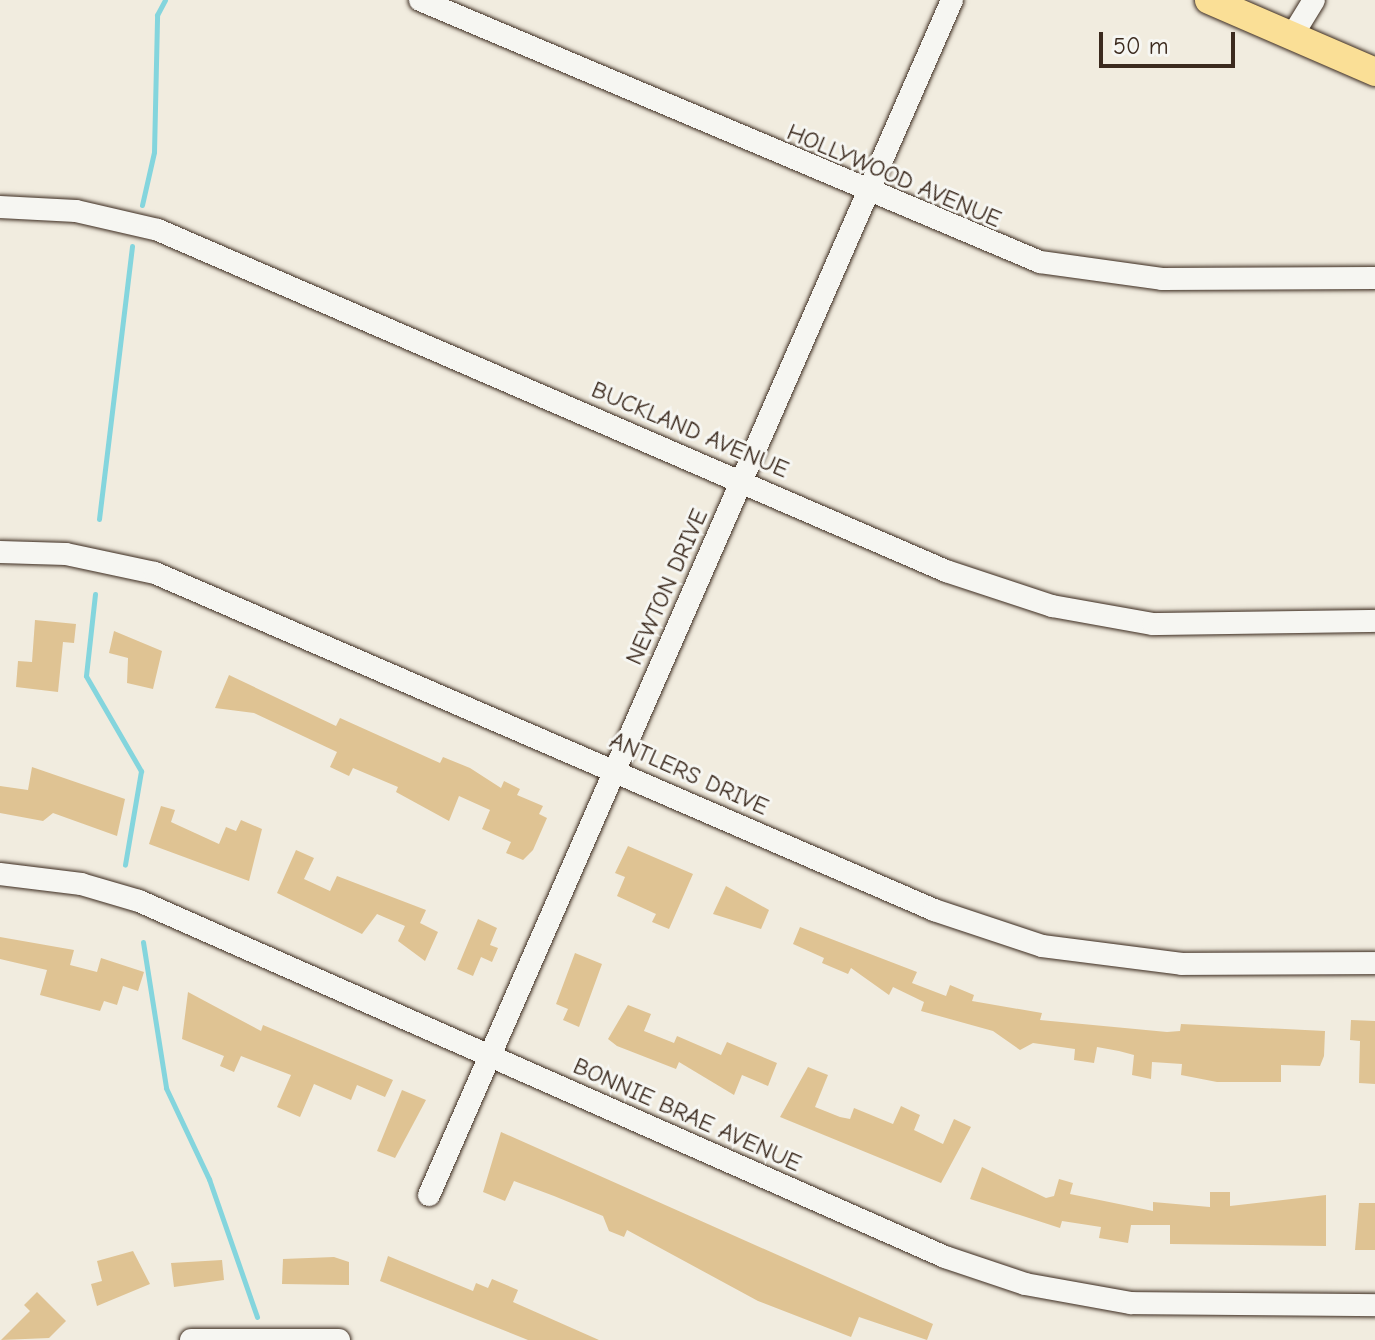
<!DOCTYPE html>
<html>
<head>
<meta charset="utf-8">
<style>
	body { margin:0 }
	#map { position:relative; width:1375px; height:1340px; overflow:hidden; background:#f1ecdf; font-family:"Comic Neue",sans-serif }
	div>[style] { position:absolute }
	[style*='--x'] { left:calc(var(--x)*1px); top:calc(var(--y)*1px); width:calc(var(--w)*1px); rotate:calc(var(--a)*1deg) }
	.stream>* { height:5px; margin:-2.5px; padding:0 2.5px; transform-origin:2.5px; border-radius:2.5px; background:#84d5dd }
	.building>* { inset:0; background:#dfc393 }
	.roads { filter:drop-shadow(0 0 2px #3b2a1e) drop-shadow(0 0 2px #3b2a1e) }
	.minor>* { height:22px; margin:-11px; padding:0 11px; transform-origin:11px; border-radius:11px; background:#f6f6f2 }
	.major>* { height:28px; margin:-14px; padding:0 14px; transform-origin:14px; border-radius:14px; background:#fadf96 }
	span { translate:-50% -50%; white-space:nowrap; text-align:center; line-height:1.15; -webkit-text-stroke:6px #f6f6f2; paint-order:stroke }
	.street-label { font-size:24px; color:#3b2a1e }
	.scale { position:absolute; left:1099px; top:32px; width:136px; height:36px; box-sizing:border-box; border:4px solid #3b2a1e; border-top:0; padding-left:10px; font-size:24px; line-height:28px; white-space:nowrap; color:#3b2a1e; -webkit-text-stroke:6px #f6f6f2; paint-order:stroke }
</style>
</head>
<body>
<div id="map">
	<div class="stream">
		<i style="--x:142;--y:205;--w:54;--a:-77.2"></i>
		<i style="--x:154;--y:152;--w:137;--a:-88.7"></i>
		<i style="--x:157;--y:15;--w:17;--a:-62"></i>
		<i style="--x:99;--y:519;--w:275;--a:-83.1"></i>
		<i style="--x:95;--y:594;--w:82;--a:96.3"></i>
		<i style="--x:86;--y:676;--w:110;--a:59.9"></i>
		<i style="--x:141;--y:771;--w:95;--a:99.7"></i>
		<i style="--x:143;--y:942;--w:148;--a:81"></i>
		<i style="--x:166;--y:1088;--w:101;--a:64.7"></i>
		<i style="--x:209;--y:1179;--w:146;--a:70.8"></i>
	</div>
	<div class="building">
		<i style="clip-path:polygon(35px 620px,76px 624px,74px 643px,63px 642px,58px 692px,16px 687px,18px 661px,32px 662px)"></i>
		<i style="clip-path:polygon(114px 631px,162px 651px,153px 689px,127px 683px,128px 658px,109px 653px)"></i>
		<i style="clip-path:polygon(229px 675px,336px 726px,340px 718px,440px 763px,443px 757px,470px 768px,501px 788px,504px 781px,520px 789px,517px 795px,543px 806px,539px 814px,547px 818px,533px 850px,523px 860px,506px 853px,511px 842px,482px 829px,490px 810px,459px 796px,449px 821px,396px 792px,398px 787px,353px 768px,349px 776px,330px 767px,337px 752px,254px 713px,215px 708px)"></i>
		<i style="clip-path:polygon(32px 767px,125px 799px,117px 836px,53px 813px,43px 821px,0 813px,0 786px,28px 790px)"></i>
		<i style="clip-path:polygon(161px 806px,175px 810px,171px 822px,219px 844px,226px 827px,236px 831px,241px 820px,262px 829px,249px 881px,149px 844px)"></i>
		<i style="clip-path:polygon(628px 846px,693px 874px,669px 929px,652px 922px,656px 914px,617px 896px,625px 877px,615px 873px)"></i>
		<i style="clip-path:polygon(296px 850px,314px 858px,304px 879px,330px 891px,337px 876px,426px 910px,420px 923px,438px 932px,425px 961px,398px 941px,405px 926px,377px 914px,362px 934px,277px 893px)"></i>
		<i style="clip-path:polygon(726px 886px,769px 910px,761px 929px,713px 914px)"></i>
		<i style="clip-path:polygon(478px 919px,497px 928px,490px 945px,498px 948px,492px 962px,481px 957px,473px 976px,457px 969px)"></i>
		<i style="clip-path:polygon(800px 927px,917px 972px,912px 983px,946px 996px,950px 985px,974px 995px,972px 1001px,1042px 1013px,1040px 1020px,1167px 1032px,1180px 1031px,1181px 1024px,1325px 1031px,1324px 1056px,1320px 1066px,1281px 1065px,1281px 1082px,1217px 1082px,1181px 1075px,1182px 1064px,1152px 1062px,1151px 1079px,1132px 1075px,1134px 1055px,1119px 1051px,1097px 1047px,1094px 1063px,1074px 1060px,1075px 1049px,1033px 1043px,1020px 1050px,993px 1031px,921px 1011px,924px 1002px,893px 987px,889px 995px,851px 968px,848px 974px,822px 963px,824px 958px,793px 944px)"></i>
		<i style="clip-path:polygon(0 937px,74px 950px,70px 965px,97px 972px,101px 958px,144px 972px,138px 991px,123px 986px,117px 1005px,104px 1001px,100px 1011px,40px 995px,47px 970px,0 959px)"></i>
		<i style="clip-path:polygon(575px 953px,602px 964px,579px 1027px,563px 1020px,568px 1009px,556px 1004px)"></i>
		<i style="clip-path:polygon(188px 992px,261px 1031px,263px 1025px,393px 1080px,385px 1097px,357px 1085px,351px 1100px,314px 1084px,300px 1117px,277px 1107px,291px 1075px,241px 1056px,234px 1072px,220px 1066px,224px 1056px,182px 1039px)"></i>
		<i style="clip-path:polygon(628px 1005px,651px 1014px,644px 1031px,674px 1043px,677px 1036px,721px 1055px,727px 1042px,777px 1063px,768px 1086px,742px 1075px,734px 1095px,679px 1062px,676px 1069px,617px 1046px,608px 1039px)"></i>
		<i style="clip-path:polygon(1351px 1020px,1375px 1021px,1375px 1084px,1359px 1083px,1360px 1041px,1350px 1040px)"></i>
		<i style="clip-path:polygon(808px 1067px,828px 1075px,815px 1107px,840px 1117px,850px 1119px,854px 1108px,893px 1124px,901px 1106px,920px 1115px,914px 1130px,943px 1144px,954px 1119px,971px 1127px,941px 1183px,780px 1117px)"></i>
		<i style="clip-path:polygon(402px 1090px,426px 1100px,395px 1158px,377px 1151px)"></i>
		<i style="clip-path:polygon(501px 1132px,933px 1324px,927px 1340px,859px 1317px,851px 1337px,758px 1301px,627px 1230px,624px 1237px,609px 1231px,603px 1216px,554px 1196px,514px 1181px,505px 1201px,483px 1192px)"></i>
		<i style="clip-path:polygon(982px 1167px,1046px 1198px,1054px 1196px,1059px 1179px,1073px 1183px,1070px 1194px,1153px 1211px,1153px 1202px,1210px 1207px,1210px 1192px,1230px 1192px,1230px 1206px,1326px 1195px,1326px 1246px,1170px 1244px,1170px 1225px,1131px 1225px,1128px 1243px,1099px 1238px,1101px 1227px,1062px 1221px,1060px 1228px,970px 1199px)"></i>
		<i style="clip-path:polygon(1359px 1203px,1375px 1203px,1375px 1250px,1355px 1250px)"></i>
		<i style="clip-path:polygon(133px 1251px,150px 1284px,97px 1306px,91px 1284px,102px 1281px,97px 1261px)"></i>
		<i style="clip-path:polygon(388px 1256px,473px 1291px,476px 1283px,488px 1288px,492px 1279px,518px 1290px,513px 1302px,599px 1340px,528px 1340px,380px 1281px)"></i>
		<i style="clip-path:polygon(334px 1257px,349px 1262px,349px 1285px,282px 1284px,283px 1259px)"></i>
		<i style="clip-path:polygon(222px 1260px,224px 1280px,174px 1287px,171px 1263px)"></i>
		<i style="clip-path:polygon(37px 1292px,66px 1321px,49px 1338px,1px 1340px,30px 1311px,24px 1305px)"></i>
	</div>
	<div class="roads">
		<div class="minor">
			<i style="--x:420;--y:0;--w:673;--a:22.91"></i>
			<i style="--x:1040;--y:262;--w:123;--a:7.9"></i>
			<i style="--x:1162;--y:279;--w:213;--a:-0.3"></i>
			<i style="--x:1292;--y:36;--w:42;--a:-58.6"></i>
			<i style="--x:0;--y:207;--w:76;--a:3"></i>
			<i style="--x:76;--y:211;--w:84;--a:13"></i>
			<i style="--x:158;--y:230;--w:859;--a:23.4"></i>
			<i style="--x:946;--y:571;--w:112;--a:18.3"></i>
			<i style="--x:1052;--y:606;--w:103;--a:10.1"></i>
			<i style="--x:1153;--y:624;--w:222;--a:-0.8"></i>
			<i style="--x:0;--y:552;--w:66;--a:1.7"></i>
			<i style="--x:66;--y:554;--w:91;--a:12.1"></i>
			<i style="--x:155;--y:573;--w:849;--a:23.39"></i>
			<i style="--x:934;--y:910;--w:114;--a:18.4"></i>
			<i style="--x:1042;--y:946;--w:141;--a:7.3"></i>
			<i style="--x:1182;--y:964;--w:193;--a:-0.3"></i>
			<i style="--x:0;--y:874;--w:82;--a:7"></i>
			<i style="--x:81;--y:884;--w:60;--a:16.3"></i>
			<i style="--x:139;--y:901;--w:881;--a:23.83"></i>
			<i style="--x:945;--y:1257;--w:84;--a:18.6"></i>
			<i style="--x:1025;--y:1284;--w:108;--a:10.2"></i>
			<i style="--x:1131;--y:1303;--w:244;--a:0.5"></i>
			<i style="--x:429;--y:1195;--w:1304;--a:-66.36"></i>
			<i style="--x:191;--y:1340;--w:148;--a:0"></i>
		</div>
		<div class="major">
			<i style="--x:1209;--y:0;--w:181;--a:23.4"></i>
		</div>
	</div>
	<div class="street-label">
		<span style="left:894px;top:176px;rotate:23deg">HOLLYWOOD AVENUE</span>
		<span style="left:690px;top:430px;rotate:23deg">BUCKLAND AVENUE</span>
		<span style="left:667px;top:587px;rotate:-66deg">NEWTON DRIVE</span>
		<span style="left:689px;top:774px;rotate:24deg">ANTLERS DRIVE</span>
		<span style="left:687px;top:1115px;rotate:24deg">BONNIE BRAE AVENUE</span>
	</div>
	<div class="scale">50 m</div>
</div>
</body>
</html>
